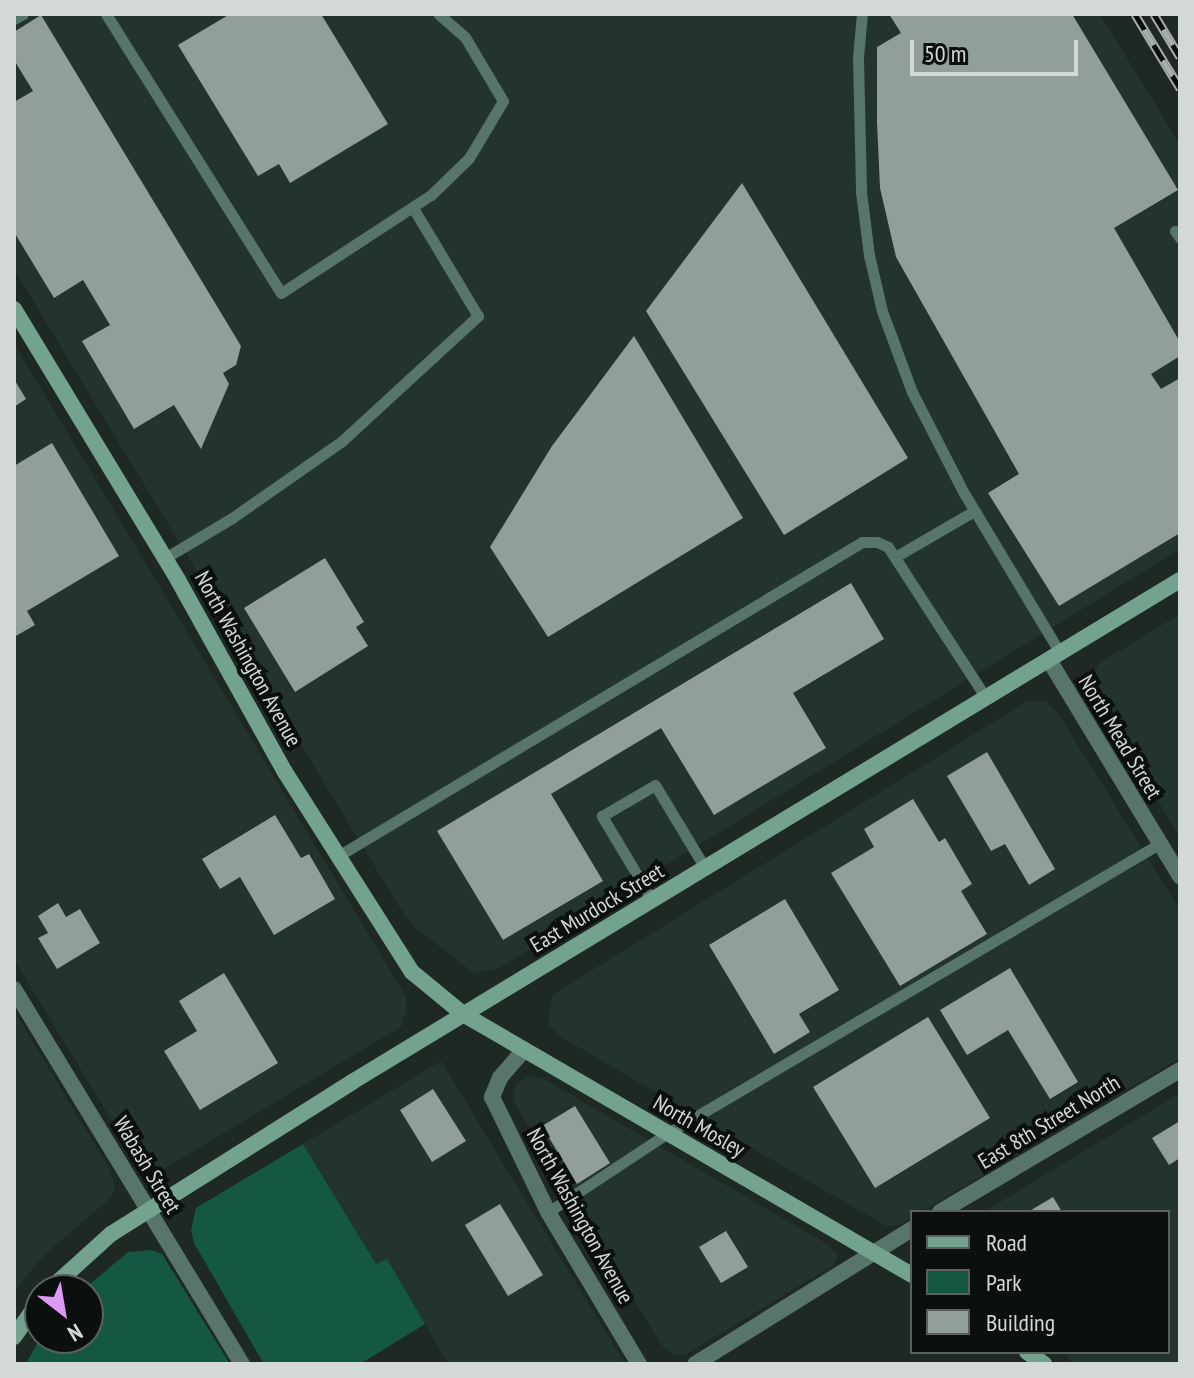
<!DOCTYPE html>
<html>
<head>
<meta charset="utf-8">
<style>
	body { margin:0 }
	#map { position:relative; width:1194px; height:1378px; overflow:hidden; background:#1e2924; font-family:"PT Sans Narrow",sans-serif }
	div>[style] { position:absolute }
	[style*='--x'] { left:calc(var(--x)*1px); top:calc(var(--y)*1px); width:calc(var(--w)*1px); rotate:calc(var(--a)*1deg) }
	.built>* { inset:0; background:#23342c }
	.green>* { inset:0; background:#145843 }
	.building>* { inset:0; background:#929f99 }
	.lane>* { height:11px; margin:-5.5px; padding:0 5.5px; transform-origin:5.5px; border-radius:5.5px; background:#587569 }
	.street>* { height:16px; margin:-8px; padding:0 8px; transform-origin:8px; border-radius:8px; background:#587569 }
	.secondary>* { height:16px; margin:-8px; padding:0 8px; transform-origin:8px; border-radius:8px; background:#73a28f }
	.rail>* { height:9px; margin-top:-4.5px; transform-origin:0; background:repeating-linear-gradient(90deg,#0b100e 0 18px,#a7afac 0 36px); box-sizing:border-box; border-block:2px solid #a7afac }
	span { translate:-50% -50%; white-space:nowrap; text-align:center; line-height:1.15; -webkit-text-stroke:8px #0b100e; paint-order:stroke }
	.street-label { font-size:22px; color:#d2d9d6 }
	.frame { position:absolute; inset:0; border:16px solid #d2d9d6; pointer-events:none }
	.legend { position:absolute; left:910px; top:1210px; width:260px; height:144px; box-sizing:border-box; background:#0b100e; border:2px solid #5b605e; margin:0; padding:10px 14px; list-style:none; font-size:24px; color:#d2d9d6 }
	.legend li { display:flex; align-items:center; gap:16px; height:40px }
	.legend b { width:40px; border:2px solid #5b605e }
	.north { position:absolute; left:24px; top:1274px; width:80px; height:80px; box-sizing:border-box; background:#0b100e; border:2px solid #5b605e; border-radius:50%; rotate:149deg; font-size:22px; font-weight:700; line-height:32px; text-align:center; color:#d2d9d6 }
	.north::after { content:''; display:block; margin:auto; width:28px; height:36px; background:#dd99f3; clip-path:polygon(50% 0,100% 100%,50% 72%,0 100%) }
	.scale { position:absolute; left:910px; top:40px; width:168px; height:36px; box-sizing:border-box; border:4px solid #d2d9d6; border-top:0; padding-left:10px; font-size:24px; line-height:28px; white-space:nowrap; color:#d2d9d6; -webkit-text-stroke:6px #0b100e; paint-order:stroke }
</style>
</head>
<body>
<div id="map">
	<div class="built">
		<i style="clip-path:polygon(14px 14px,1100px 14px,1180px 145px,1180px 549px,497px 969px,474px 973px,413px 926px,400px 908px,14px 269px)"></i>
		<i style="clip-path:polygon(14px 344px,406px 997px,407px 1009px,401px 1027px,165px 1168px,139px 1163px,130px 1151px,14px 959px)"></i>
		<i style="clip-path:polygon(1180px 614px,1180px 838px,1094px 692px,1092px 678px,1098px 664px)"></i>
		<i style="clip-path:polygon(1028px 701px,1045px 701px,1058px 713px,1180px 910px,1180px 1058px,921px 1212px,912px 1212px,912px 1217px,900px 1225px,886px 1226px,561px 1037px,548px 1025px,552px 995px)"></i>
		<i style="clip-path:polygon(14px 1011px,109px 1168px,115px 1186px,112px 1197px,45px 1254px,14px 1292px)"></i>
		<i style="clip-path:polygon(441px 1061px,625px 1364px,448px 1364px,387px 1259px,376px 1264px,303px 1144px)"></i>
		<i style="clip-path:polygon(530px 1076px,544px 1079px,827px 1244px,838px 1255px,834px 1265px,685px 1355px,673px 1354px,663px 1347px,514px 1102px,513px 1091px,518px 1082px)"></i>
		<i style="clip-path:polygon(1180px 1093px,1180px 1364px,1073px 1364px,1064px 1352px,1168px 1352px,1168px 1212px,984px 1212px)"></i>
	</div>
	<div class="green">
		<i style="clip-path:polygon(303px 1144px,376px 1264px,387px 1259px,425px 1324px,360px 1364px,264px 1364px,194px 1243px,191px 1230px,196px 1208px)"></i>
		<i style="clip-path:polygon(152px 1250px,162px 1254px,230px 1364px,26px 1364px,40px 1338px,88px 1338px,88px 1290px,83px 1290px,128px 1252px)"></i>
	</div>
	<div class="building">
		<i style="clip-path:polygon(230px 14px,321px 14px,388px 124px,290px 183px,279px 164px,258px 176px,178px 45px)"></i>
		<i style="clip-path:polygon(889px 14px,1072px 14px,1178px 190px,1114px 228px,1180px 342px,1180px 356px,1151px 374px,1161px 389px,1180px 378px,1180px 533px,1059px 606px,988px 493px,1019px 474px,896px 257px,880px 188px,877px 122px,877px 47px,901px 33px)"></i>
		<i style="clip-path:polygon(41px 15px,241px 346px,236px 365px,223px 373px,229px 384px,201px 449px,174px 405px,134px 429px,82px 341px,110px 325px,83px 280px,54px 298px,14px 232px,14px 102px,33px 91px,14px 60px,14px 32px)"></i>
		<i style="clip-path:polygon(742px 183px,908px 458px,784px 535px,646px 311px)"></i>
		<i style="clip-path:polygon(634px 336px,743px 518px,548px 637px,490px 547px,552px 446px)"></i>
		<i style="clip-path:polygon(14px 379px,26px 399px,14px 407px)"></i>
		<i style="clip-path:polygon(52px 443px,119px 556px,27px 611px,35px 625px,14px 637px,14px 466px)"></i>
		<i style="clip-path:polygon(325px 558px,364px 622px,356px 627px,368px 646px,295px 692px,244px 608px)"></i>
		<i style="clip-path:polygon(851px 583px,884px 639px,793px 693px,826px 748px,714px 815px,661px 728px,551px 794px,603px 881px,503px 940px,437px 831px)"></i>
		<i style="clip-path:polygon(987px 752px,1055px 869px,1029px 885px,1005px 844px,991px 851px,947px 776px)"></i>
		<i style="clip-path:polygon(913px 799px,939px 842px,945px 838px,972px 884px,961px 891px,987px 934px,900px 986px,831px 873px,874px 847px,864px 829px)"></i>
		<i style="clip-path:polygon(275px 815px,301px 858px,309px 854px,335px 899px,274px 935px,240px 877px,220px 889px,202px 859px)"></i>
		<i style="clip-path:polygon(785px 899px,839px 990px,799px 1014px,810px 1032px,774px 1054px,709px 945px)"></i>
		<i style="clip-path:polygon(58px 903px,66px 917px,80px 909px,100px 943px,57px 969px,38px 938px,48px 933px,38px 916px)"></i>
		<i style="clip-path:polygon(1010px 968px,1078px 1082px,1050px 1099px,1008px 1030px,967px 1055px,940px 1010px)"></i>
		<i style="clip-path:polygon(224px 973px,278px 1063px,200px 1110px,164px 1051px,197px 1031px,179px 1001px)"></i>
		<i style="clip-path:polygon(928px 1017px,990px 1118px,875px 1188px,813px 1087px)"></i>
		<i style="clip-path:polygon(433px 1089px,466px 1141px,432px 1162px,400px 1110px)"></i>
		<i style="clip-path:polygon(575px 1106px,610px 1163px,577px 1184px,542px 1126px)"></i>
		<i style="clip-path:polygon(1180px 1121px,1180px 1158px,1169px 1165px,1152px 1138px)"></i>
		<i style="clip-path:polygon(1053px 1197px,1062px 1212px,1028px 1212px)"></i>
		<i style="clip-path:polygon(500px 1204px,543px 1275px,508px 1296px,465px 1225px)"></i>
		<i style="clip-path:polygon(726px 1231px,748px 1267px,721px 1283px,699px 1247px)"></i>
	</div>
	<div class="lane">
		<i style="--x:106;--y:14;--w:329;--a:57.9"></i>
		<i style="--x:281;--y:293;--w:179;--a:-33.2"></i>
		<i style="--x:431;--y:195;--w:53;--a:-44.2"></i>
		<i style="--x:469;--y:158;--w:66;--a:-59.2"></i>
		<i style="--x:503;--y:101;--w:74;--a:-120.7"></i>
		<i style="--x:465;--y:37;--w:35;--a:-139"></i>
		<i style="--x:862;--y:14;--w:43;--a:95.3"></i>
		<i style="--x:858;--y:57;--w:135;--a:88.7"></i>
		<i style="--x:861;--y:192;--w:64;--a:82.8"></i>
		<i style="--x:869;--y:255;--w:57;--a:76.9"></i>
		<i style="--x:882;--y:311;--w:86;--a:69.7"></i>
		<i style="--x:912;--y:392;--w:114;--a:62.8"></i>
		<i style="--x:964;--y:493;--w:187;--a:59"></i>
		<i style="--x:14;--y:19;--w:10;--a:-29"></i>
		<i style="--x:1175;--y:231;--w:9;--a:54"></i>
		<i style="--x:895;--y:557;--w:91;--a:-30.2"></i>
		<i style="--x:165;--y:558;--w:78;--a:-30.8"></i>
		<i style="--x:232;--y:518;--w:134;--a:-35"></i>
		<i style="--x:342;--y:441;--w:185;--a:-42.6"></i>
		<i style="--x:478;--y:316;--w:126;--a:-121"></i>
		<i style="--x:338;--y:856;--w:611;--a:-30.93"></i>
		<i style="--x:862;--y:542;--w:15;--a:0"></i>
		<i style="--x:877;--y:542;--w:12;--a:24"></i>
		<i style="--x:888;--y:547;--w:180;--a:57"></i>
		<i style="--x:652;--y:900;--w:98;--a:-120.8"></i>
		<i style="--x:602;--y:816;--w:61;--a:-30.3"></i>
		<i style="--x:655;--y:785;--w:97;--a:58.9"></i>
		<i style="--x:548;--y:1212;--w:144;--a:-33.4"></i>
		<i style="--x:668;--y:1133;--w:570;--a:-30.48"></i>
	</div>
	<div class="street">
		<i style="--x:1049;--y:660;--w:253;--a:58.8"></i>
		<i style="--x:14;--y:989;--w:439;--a:58.7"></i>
		<i style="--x:524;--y:1050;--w:37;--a:131"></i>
		<i style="--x:500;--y:1078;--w:21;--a:113"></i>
		<i style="--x:492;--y:1097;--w:128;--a:64"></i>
		<i style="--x:548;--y:1212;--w:177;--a:59.1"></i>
		<i style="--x:940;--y:1212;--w:279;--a:-30.6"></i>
		<i style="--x:695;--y:1364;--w:256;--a:-31.9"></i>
	</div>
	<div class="secondary">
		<i style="--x:14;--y:309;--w:317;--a:58.8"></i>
		<i style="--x:178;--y:580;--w:220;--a:60.9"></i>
		<i style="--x:285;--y:772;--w:237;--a:57.6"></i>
		<i style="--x:412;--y:972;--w:66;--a:39.5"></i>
		<i style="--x:463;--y:1014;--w:519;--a:30.17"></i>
		<i style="--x:49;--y:1290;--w:84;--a:-42.1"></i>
		<i style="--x:111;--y:1234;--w:285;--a:-32.2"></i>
		<i style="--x:352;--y:1082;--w:968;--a:-31.23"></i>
		<i style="--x:14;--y:1337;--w:45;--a:-54.9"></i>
		<i style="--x:1027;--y:1352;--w:21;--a:35"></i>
	</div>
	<div class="rail">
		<i style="--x:1135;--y:14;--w:87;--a:58.7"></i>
		<i style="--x:1154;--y:14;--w:50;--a:58.8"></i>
	</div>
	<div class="street-label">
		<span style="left:248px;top:659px;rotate:61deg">North Washington Avenue</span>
		<span style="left:1120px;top:737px;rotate:59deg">North Mead Street</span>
		<span style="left:597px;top:908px;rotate:-31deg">East Murdock Street</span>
		<span style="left:1049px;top:1122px;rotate:-31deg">East 8th Street North</span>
		<span style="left:699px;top:1126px;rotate:30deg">North Mosley</span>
		<span style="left:147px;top:1165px;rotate:59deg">Wabash Street</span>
		<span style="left:580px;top:1216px;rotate:61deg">North Washington Avenue</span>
	</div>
	<div class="frame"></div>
	<ul class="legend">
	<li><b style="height:10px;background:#73a28f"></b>Road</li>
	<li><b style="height:22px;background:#145843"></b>Park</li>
	<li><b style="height:22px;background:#929f99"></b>Building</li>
	</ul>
	<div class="north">N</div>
	<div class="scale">50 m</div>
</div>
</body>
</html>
